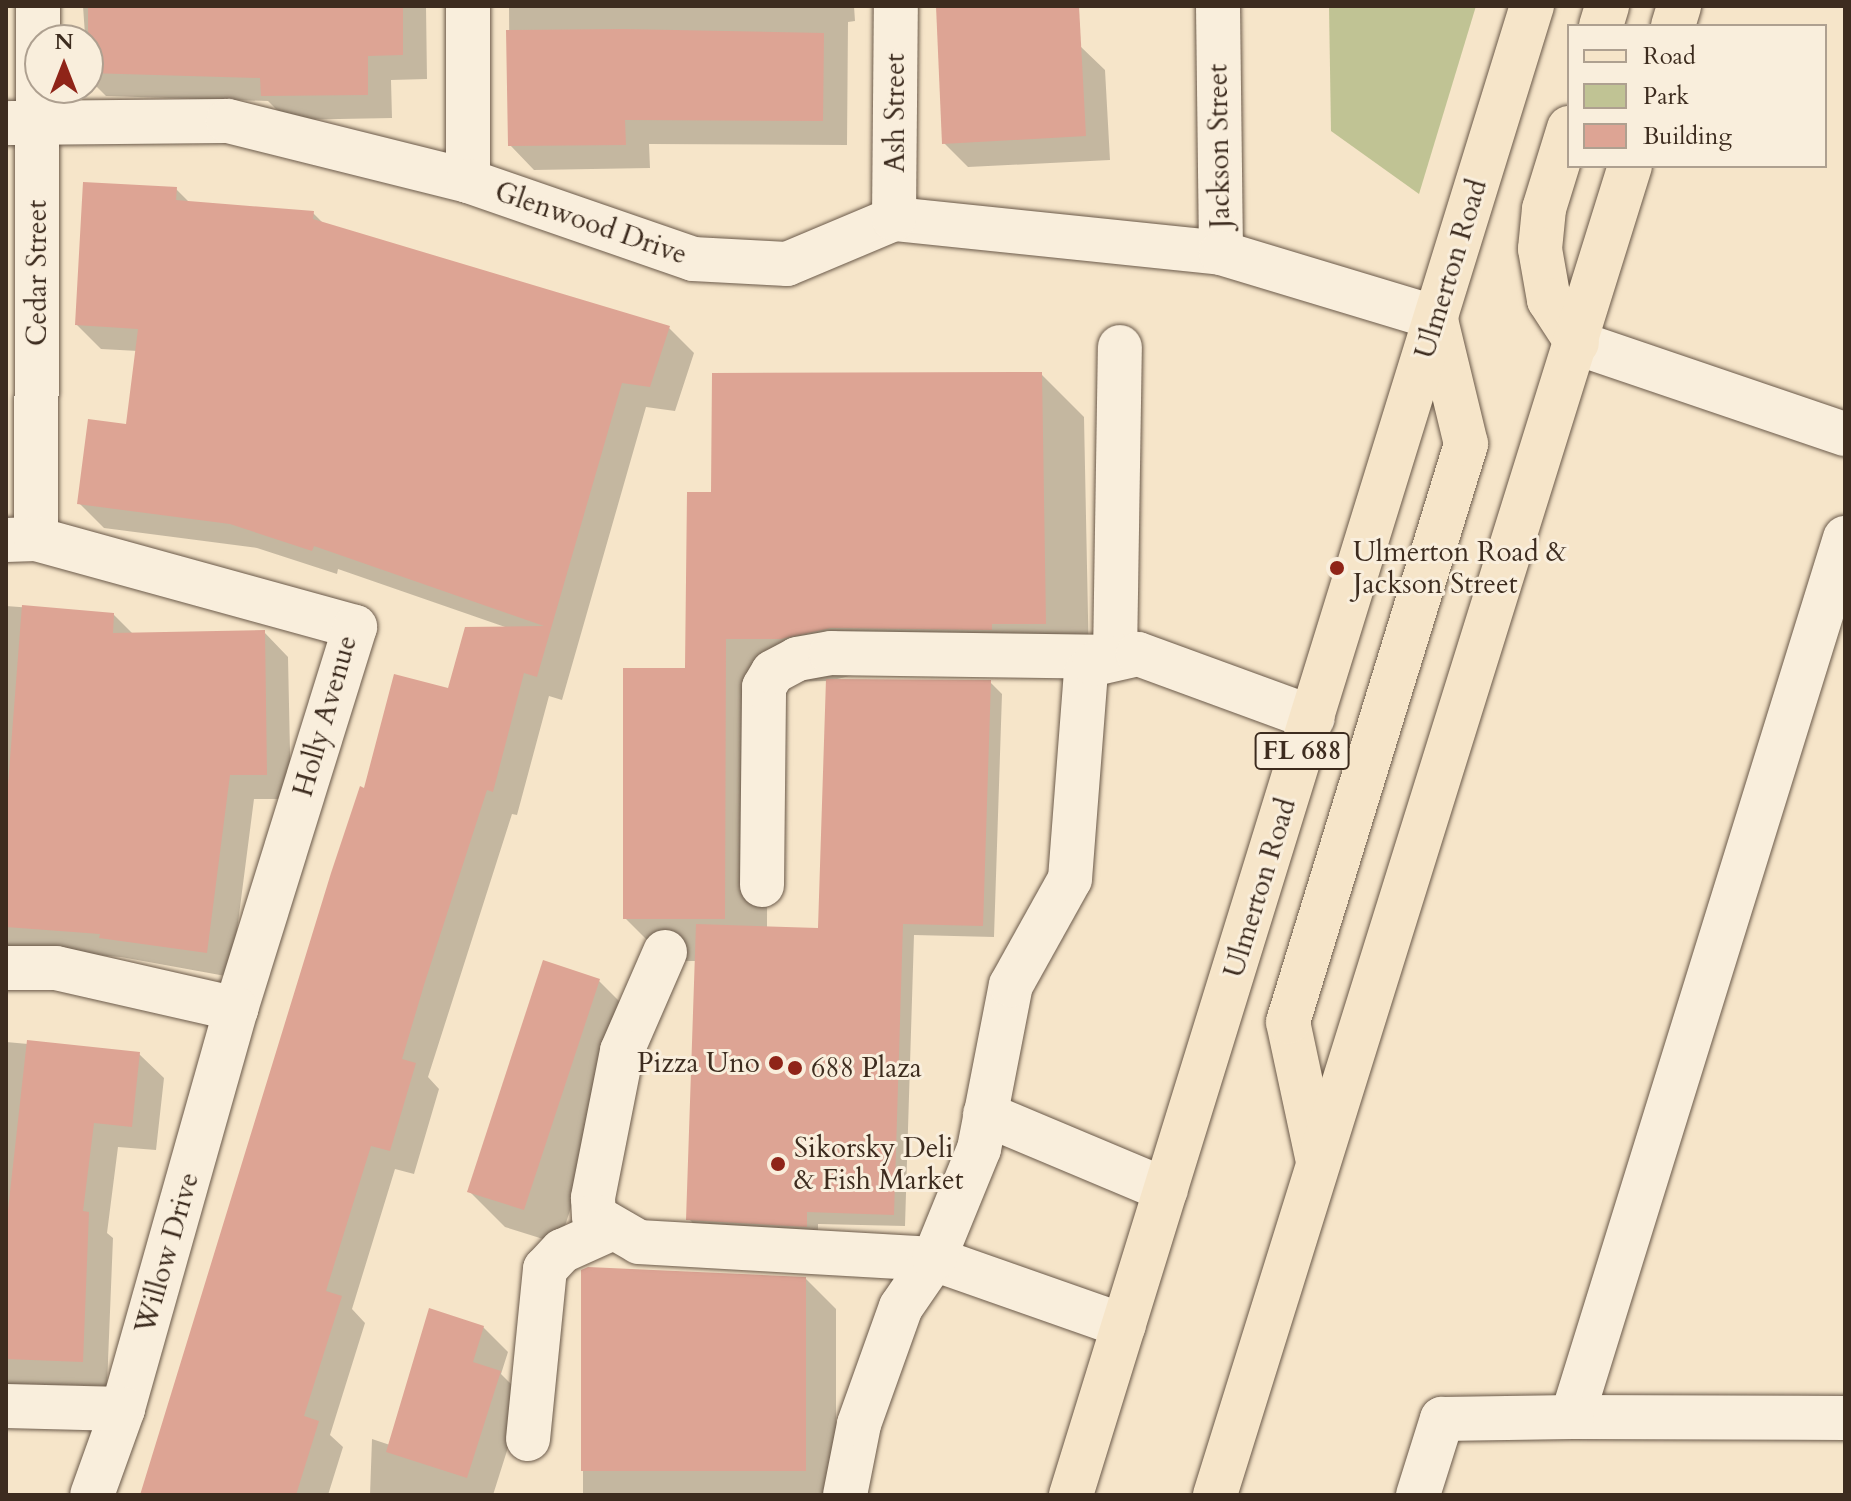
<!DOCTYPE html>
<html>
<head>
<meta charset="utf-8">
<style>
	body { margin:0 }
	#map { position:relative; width:1851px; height:1501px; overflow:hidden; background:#f6e5c9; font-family:Cardo,serif }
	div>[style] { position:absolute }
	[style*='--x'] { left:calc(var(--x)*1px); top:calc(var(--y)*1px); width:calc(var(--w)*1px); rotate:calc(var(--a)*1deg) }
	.green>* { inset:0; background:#c0c394 }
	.shadow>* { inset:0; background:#0003 }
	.building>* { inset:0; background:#dda494 }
	.roads { filter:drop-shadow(0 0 2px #6b5a4a) drop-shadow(0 0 2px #6b5a4a) }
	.minor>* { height:44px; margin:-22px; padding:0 22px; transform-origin:22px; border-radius:22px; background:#f9eedc }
	.major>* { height:44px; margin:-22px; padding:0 22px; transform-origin:22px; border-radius:22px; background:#f6e5c9 }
	.dots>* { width:22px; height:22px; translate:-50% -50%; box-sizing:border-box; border:4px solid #f9eedc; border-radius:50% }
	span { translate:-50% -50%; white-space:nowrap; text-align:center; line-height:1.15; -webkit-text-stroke:6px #f9eedc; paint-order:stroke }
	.shield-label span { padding:2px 6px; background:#f9eedc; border:2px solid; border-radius:6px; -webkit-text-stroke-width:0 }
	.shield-label { font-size:26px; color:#3d2c1f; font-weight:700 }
	.street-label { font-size:28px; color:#3d2c1f }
	.poi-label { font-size:28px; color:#3d2c1f }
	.left { translate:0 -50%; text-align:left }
	.right { translate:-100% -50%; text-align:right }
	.frame { position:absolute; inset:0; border:8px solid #3d2c1f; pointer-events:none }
	.legend { position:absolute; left:1567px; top:24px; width:260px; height:144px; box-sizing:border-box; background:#f9eedc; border:2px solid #aea090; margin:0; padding:10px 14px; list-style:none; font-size:24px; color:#3d2c1f }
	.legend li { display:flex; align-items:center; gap:16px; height:40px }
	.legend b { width:40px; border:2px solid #aea090 }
	.north { position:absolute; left:24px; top:24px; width:80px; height:80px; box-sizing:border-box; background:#f9eedc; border:2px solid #aea090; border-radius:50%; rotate:0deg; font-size:22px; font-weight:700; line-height:32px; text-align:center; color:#3d2c1f }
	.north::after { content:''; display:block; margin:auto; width:28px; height:36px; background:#8f2418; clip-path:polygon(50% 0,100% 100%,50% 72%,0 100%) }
</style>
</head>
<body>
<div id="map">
	<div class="green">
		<i style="clip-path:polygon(1329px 6px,1476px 6px,1419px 194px,1331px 131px)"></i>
	</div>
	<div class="shadow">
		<i style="clip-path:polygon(83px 6px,426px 6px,427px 79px,391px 80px,392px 118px,287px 120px,268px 101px,106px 96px,88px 78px)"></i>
		<i style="clip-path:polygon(509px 6px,854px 6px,855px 21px,848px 22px,847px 145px,649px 144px,650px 168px,534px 170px,510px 145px)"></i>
		<i style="clip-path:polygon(938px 6px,1056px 6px,1080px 46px,1105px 70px,1110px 160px,968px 167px,944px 143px)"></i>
		<i style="clip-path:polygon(176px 189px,190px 203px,313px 213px,324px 224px,669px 328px,694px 353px,675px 411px,646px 407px,562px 700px,549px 696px,517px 815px,512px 814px,428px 1077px,439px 1089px,414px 1174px,395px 1169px,352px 1309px,365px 1323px,330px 1435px,343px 1447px,328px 1495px,142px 1495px,365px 790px,508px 628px,338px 569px,337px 574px,257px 548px,104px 528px,79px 503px,128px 427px,138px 351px,101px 349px,77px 325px)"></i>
		<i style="clip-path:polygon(evenodd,1041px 374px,1084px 417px,1089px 666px,875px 670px,833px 680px,990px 682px,1002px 694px,994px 937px,914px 935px,905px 1226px,818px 1224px,818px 1238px,701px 1231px,689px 1219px,696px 961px,668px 961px,625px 918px,687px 670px,713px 494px,1041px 374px,828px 681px,820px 930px,767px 929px,768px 682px,828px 681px)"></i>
		<i style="clip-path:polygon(6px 606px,113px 614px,133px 634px,264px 632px,288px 657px,291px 799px,254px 799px,231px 977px,121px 957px,6px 949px)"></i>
		<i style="clip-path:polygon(599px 981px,634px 1016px,559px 1244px,505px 1227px,469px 1191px)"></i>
		<i style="clip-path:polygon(6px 1042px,139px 1054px,164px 1078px,156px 1150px,118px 1147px,107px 1233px,113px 1238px,107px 1386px,6px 1384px)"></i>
		<i style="clip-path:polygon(583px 1272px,806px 1279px,836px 1309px,836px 1495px,583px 1495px)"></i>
		<i style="clip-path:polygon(483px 1327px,508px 1352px,501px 1374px,524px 1397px,493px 1495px,370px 1495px,372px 1439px,390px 1445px)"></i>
	</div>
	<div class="building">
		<i style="clip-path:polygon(88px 6px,403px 6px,403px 55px,368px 56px,368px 95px,261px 96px,260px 78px,88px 73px)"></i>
		<i style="clip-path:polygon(936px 6px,1079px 6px,1086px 136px,942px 144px)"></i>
		<i style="clip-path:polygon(623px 29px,824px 33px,823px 121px,625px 120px,626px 145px,508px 146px,506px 30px)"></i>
		<i style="clip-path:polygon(83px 182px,177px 187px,176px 200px,314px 211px,313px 219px,670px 326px,650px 387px,622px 383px,537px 677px,524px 673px,493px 792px,487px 790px,424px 985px,402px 1059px,416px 1063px,390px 1151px,371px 1146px,326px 1291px,342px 1296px,304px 1416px,319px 1421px,296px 1495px,140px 1495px,331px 873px,360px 786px,364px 788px,394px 674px,448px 688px,465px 627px,544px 626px,314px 546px,312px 551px,230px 524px,77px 504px,88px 419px,126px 424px,138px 329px,75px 325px)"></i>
		<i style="clip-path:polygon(1042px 372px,1046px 624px,992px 624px,992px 630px,831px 628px,781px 639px,726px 639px,725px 919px,623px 919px,623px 668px,685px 668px,687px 492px,711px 492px,712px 373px)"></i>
		<i style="clip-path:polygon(22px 605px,114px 613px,113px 633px,265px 630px,267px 775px,230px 775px,207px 953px,99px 938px,100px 934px,6px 927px,6px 811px)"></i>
		<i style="clip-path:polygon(826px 679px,991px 680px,983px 926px,903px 924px,894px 1215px,807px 1212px,807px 1227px,686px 1220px,696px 924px,818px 928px)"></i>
		<i style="clip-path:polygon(543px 960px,600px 979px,524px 1210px,467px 1192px)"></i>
		<i style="clip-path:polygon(27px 1040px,140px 1052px,132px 1127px,94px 1123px,83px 1211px,89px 1212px,83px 1362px,6px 1359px,6px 1228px)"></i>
		<i style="clip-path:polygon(588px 1267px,806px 1277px,806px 1471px,581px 1471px,581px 1270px)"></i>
		<i style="clip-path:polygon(429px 1308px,484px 1326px,473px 1362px,501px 1371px,467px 1478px,386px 1452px)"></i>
	</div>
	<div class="roads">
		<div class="minor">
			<i style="--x:468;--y:6;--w:175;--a:90"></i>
			<i style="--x:1218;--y:6;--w:247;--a:89.3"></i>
			<i style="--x:6;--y:123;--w:222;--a:-0.5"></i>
			<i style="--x:228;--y:121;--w:247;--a:14"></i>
			<i style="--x:468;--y:181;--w:238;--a:19.1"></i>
			<i style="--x:693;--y:259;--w:94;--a:3"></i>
			<i style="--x:787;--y:264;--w:116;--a:-22.8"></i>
			<i style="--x:894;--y:219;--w:329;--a:5.9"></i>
			<i style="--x:1221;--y:253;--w:225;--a:16.8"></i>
			<i style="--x:894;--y:219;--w:213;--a:-89.5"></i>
			<i style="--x:1577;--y:343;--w:283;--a:18.8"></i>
			<i style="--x:1845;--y:538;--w:920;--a:107.25"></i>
			<i style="--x:1572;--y:1417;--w:273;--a:0.2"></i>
			<i style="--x:36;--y:539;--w:533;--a:-89.79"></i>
			<i style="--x:6;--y:540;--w:30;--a:-2"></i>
			<i style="--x:36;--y:539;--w:331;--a:15.4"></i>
			<i style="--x:355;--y:627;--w:400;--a:107.3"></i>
			<i style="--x:236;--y:1009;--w:416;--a:105.8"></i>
			<i style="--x:123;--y:1409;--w:91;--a:109.8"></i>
			<i style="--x:762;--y:885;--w:198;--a:-89.4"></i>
			<i style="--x:764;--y:687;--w:17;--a:-59"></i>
			<i style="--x:773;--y:672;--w:27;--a:-28"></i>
			<i style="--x:797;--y:659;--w:35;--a:-10"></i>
			<i style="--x:831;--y:653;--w:284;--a:0.8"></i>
			<i style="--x:1115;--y:657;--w:310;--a:-89.1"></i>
			<i style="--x:665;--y:952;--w:108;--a:113.5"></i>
			<i style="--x:622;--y:1051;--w:150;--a:101.2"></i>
			<i style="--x:593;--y:1198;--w:18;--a:87"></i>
			<i style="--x:594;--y:1216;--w:52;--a:30"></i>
			<i style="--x:639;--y:1242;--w:295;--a:3.3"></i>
			<i style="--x:934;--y:1259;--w:201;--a:19.4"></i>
			<i style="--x:6;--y:968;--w:50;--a:0"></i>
			<i style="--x:56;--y:968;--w:185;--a:12.8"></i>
			<i style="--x:985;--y:1114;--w:196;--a:22.8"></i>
			<i style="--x:6;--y:1406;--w:117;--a:1.5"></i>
			<i style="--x:528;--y:1439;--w:171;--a:-84.3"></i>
			<i style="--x:545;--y:1269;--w:25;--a:-47"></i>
			<i style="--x:562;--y:1251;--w:56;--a:-24.3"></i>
			<i style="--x:845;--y:1495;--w:72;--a:-78.8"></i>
			<i style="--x:859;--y:1424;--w:124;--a:-70.3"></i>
			<i style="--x:901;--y:1307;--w:58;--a:-55.5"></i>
			<i style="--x:934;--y:1259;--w:119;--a:-67.8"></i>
			<i style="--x:979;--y:1149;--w:167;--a:-79"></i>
			<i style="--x:1011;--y:985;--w:121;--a:-60.9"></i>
			<i style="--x:1070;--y:879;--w:207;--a:-85.6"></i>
			<i style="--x:1086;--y:673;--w:12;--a:-48"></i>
			<i style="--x:1094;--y:664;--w:45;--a:-12.8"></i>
			<i style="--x:1138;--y:654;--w:186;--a:20.1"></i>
			<i style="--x:1418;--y:1495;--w:80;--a:-72.5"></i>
			<i style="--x:1442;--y:1419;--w:130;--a:-0.9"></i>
		</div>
		<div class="major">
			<i style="--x:1601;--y:26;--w:21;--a:-73"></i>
			<i style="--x:1673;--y:26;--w:21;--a:-73"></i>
			<i style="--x:1569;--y:128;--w:85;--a:107.2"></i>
			<i style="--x:1544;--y:209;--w:40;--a:95.7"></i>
			<i style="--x:1540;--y:249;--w:52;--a:80"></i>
			<i style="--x:1549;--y:300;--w:51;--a:56.9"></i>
			<i style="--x:1317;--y:1157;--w:138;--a:-102.1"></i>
			<i style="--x:1288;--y:1022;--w:605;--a:-72.88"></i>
			<i style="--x:1466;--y:444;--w:128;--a:-103.6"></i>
			<i style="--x:1071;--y:1495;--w:1559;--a:-72.8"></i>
			<i style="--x:1215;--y:1495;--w:1392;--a:-72.66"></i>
		</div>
	</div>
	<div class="dots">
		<i style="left:1337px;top:568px;background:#8f2418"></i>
		<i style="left:776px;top:1063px;background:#8f2418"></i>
		<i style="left:795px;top:1068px;background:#8f2418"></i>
		<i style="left:778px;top:1164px;background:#8f2418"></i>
	</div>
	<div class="shield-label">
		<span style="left:1302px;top:751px">FL 688</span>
	</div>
	<div class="street-label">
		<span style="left:895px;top:113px;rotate:-90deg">Ash Street</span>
		<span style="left:1219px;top:146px;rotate:-91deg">Jackson Street</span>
		<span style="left:591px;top:223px;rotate:19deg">Glenwood Drive</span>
		<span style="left:1451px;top:269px;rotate:-73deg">Ulmerton Road</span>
		<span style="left:37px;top:273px;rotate:-90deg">Cedar Street</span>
		<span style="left:325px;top:716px;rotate:-74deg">Holly Avenue</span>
		<span style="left:1260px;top:888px;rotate:-73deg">Ulmerton Road</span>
		<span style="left:167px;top:1253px;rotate:-74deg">Willow Drive</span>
	</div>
	<div class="poi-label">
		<span class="left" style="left:1353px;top:568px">Ulmerton Road &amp;<br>Jackson Street</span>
		<span class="right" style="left:760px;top:1063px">Pizza Uno</span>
		<span class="left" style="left:811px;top:1068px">688 Plaza</span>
		<span class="left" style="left:794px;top:1164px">Sikorsky Deli<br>&amp; Fish Market</span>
	</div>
	<div class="frame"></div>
	<ul class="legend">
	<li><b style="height:10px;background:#f6e5c9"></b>Road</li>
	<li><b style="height:22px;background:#c0c394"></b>Park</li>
	<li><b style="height:22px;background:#dda494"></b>Building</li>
	</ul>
	<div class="north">N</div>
</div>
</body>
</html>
